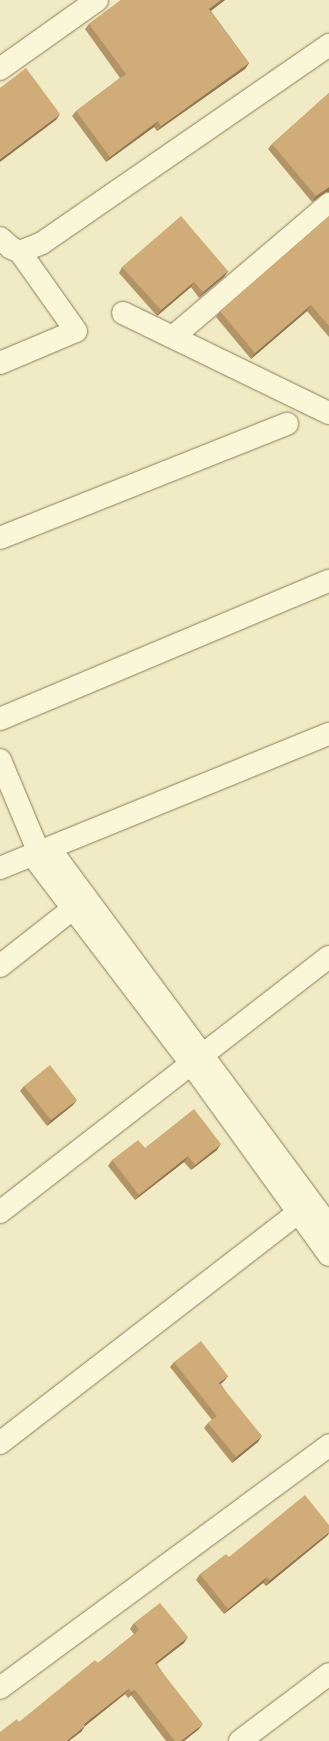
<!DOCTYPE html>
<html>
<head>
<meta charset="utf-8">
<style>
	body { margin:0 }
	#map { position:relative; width:329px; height:1741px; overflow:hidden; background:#f0ebc4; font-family:"Times New Roman",serif }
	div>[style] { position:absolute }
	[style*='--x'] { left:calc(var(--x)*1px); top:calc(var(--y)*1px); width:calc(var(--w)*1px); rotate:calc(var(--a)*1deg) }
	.roads { filter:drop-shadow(0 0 1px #8b7d59) drop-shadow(0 0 1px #8b7d59) }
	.minor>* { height:22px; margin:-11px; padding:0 11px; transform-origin:11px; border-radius:11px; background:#faf6d8 }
	.wall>* { inset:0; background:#b29467 }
	.shaded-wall>* { inset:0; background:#917854 }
	.building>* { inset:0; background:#cfac78 }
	span { translate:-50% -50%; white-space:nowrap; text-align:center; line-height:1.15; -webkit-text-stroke:3.5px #f7f3d4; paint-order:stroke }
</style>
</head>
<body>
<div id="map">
	<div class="roads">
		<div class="minor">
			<i style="--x:0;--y:69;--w:119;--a:-35.4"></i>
			<i style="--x:0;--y:238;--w:15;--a:42"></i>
			<i style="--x:11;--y:248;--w:10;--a:24"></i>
			<i style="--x:20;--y:252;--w:24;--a:-22"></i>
			<i style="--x:42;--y:243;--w:349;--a:-34.6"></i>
			<i style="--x:123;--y:313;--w:229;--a:25.9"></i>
			<i style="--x:174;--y:336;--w:204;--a:-40.4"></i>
			<i style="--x:0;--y:363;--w:82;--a:-22.8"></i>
			<i style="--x:76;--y:331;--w:97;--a:-125.3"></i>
			<i style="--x:0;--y:538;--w:309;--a:-21.7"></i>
			<i style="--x:0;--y:719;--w:357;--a:-22.8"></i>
			<i style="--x:0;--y:760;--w:101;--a:67.2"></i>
			<i style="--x:50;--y:849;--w:469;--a:53.5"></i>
			<i style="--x:33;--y:856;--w:263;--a:52.7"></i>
			<i style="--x:192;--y:1065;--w:234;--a:54.2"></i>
			<i style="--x:0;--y:868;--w:355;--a:-22.2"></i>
			<i style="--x:0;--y:966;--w:107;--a:-38.2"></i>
			<i style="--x:0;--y:1212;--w:416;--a:-37.8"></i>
			<i style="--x:0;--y:1443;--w:391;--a:-37.7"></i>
			<i style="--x:0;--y:1688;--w:409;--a:-36.4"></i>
			<i style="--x:240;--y:1741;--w:111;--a:-37"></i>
		</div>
	</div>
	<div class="wall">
		<i style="clip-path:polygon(121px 0,225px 0,211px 11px,249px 63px,245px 69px,157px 131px,154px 127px,106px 162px,72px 116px,76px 111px,120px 78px,85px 29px,89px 24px)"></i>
		<i style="clip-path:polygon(329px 93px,329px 192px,326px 192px,312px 202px,268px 149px,272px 144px)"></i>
		<i style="clip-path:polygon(329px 216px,329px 337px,307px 311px,251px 359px,216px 317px,220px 311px)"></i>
		<i style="clip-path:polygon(122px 267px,228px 271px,224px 277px,199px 298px,191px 287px,157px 316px,119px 273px)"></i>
		<i style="clip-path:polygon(24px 1086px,73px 1105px,47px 1126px,20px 1091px)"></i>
		<i style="clip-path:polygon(145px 1148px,217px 1150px,191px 1170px,184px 1162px,135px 1200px,108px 1166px,112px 1160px)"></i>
		<i style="clip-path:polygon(174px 1362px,228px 1376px,224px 1381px,221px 1384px,258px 1442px,232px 1463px,204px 1428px,208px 1423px,212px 1420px,170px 1367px)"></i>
		<i style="clip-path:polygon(328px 1535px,266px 1586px,263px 1583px,224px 1614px,196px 1580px,200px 1574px,229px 1557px)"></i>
		<i style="clip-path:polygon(134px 1623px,184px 1643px,157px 1664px,199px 1729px,184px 1741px,166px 1741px,131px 1695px,128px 1698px,125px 1694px,85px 1726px,81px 1732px,19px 1722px,98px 1663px,134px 1634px,130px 1629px)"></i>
	</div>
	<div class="shaded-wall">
		<i style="clip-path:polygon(221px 0,225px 0,205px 15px,209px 9px)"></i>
		<i style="clip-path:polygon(249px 63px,245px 69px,157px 131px,161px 126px)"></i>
		<i style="clip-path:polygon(60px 114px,56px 120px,0 162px,0 159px)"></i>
		<i style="clip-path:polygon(158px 121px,154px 127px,106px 162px,110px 157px)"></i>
		<i style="clip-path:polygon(329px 187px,329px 192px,326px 192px,312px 202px,316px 196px)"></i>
		<i style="clip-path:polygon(228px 271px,224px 277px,199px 298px,203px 292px)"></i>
		<i style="clip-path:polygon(194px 282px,191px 287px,157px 316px,161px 310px)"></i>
		<i style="clip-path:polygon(311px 305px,307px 311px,251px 359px,255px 353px)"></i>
		<i style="clip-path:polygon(77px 1100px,73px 1105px,47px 1126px,51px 1120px)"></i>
		<i style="clip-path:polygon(221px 1144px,217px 1150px,191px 1170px,195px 1165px)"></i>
		<i style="clip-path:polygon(188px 1156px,184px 1162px,135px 1200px,139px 1195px)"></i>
		<i style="clip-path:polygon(228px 1376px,224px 1381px,215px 1388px,219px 1383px)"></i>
		<i style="clip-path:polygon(262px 1436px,258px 1442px,232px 1463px,236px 1457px)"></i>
		<i style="clip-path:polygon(329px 1532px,329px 1533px,328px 1535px,266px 1586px,270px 1580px)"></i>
		<i style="clip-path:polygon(267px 1577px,263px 1583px,224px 1614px,228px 1609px)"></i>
		<i style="clip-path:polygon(188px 1637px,184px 1643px,151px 1668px,155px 1663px)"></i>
		<i style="clip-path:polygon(129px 1689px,125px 1694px,80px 1730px,84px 1724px)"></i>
		<i style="clip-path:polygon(135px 1690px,131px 1695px,128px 1698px,132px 1692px)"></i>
		<i style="clip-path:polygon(203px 1724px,199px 1729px,184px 1741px,181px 1741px)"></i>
		<i style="clip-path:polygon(85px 1726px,81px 1732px,69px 1741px,66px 1741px)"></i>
	</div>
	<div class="building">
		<i style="clip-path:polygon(121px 0,221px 0,209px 9px,249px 63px,161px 126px,158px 121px,110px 157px,76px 111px,126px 74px,89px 24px)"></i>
		<i style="clip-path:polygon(26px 68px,60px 114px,0 159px,0 88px)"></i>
		<i style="clip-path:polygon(329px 93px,329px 187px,316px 196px,272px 144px)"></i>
		<i style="clip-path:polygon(181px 216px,228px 271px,203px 292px,194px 282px,161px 310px,122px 267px)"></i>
		<i style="clip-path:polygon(329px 216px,329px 326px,311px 305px,255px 353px,220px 311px)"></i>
		<i style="clip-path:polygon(50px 1065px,77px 1100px,51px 1120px,24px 1086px)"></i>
		<i style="clip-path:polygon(194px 1109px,221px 1144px,195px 1165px,188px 1156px,139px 1195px,112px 1160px,138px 1140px,145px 1148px)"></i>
		<i style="clip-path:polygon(201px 1341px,228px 1376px,219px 1383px,262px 1436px,236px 1457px,208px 1423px,217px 1416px,174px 1362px)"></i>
		<i style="clip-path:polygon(305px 1495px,329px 1525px,329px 1532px,270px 1580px,267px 1577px,228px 1609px,200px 1574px,226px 1554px,229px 1557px)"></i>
		<i style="clip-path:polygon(160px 1603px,188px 1637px,155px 1663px,203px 1724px,181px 1741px,175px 1741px,135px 1690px,132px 1692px,129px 1689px,84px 1724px,85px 1726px,66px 1741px,0 1741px,0 1732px,17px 1719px,19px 1722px,95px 1660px,98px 1663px,139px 1630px,134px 1623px)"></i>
	</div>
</div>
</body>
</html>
